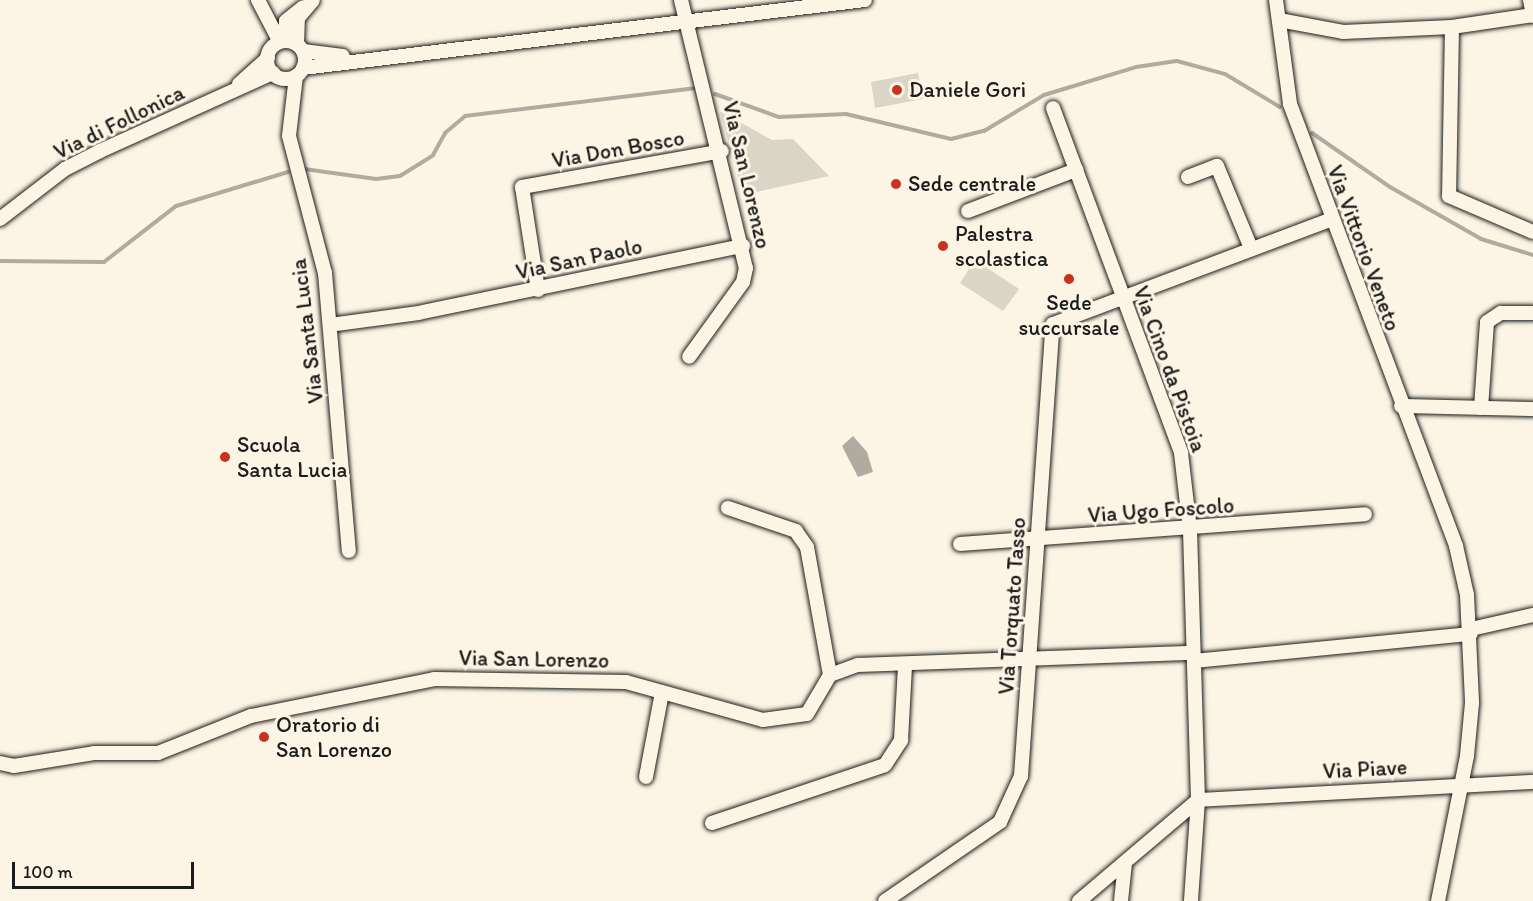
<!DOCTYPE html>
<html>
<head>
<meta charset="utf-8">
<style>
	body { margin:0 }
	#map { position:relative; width:1533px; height:901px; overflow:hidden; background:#fcf5e5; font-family:Itim,sans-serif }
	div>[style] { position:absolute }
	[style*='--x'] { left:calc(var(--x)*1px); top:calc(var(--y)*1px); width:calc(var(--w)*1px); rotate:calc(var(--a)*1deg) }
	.green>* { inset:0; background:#dbd5c8 }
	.water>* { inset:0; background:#b0aba1 }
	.stream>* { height:4px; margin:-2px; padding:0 2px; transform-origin:2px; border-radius:2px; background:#b0aba1 }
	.roads { filter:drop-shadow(0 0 2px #1c1c1c) drop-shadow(0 0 2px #1c1c1c) }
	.minor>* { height:14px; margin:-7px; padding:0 7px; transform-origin:7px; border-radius:7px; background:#fcf5e5 }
	.minor>.ring { margin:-7px; padding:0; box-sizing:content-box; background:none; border:14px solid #fcf5e5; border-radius:50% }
	.dots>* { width:16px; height:16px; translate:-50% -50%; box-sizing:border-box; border:3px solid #fcf5e5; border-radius:50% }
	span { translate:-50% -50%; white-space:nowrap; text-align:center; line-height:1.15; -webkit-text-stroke:6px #fcf5e5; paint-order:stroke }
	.poi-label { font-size:22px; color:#1c1c1c }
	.left { translate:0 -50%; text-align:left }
	.street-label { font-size:22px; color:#1c1c1c }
	.scale { position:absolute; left:12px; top:862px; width:182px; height:27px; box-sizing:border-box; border:3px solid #1c1c1c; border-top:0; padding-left:8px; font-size:18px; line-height:21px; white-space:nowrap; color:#1c1c1c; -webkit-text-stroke:4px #fcf5e5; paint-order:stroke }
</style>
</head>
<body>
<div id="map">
	<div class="green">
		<i style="clip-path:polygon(918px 73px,923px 99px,875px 108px,871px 82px)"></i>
		<i style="clip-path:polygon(720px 111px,772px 140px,793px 139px,829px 176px,743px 195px)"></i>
		<i style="clip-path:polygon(975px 260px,1019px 289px,1003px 311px,960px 283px)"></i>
	</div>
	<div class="water">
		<i style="clip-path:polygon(853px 436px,867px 452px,873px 472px,858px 477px,842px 446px)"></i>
	</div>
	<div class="stream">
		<i style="--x:715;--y:94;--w:68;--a:19.8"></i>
		<i style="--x:779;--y:117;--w:67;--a:-2.6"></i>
		<i style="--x:846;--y:114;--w:108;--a:13.4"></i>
		<i style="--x:951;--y:139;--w:34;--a:-14"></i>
		<i style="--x:984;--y:131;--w:70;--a:-31"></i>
		<i style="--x:1044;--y:95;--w:96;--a:-16.9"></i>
		<i style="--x:1136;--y:67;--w:41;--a:-8.3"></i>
		<i style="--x:1177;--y:61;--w:50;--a:15.2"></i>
		<i style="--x:1225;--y:74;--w:64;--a:31"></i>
		<i style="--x:1312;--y:133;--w:95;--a:34.7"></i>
		<i style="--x:1390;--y:187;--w:105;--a:29.7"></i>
		<i style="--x:1481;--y:239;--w:54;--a:17.1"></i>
		<i style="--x:304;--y:169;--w:73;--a:7.9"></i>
		<i style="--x:376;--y:179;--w:24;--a:-7"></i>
		<i style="--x:400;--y:176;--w:39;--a:-32"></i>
		<i style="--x:433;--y:155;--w:25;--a:-61"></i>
		<i style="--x:445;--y:133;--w:26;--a:-40"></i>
		<i style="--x:465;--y:116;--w:233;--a:-6.9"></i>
		<i style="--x:0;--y:261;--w:104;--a:0.6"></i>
		<i style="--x:104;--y:262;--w:91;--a:-37.9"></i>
		<i style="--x:176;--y:206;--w:117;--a:-16.9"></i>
	</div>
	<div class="roads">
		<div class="minor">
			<i style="--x:258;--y:0;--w:47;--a:62.4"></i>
			<i style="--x:681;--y:0;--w:276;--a:76.4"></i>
			<i style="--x:746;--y:268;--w:14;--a:102"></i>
			<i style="--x:743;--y:282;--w:92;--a:125.8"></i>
			<i style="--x:1276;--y:0;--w:105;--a:82.3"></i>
			<i style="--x:1290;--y:104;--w:472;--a:69.4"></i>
			<i style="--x:1456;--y:546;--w:50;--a:77.3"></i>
			<i style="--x:1467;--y:595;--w:108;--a:87.3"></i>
			<i style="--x:1472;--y:703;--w:53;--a:95.4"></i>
			<i style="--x:1467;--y:756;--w:148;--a:101.3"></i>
			<i style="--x:1530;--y:0;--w:16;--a:79"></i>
			<i style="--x:1279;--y:20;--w:65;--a:10.6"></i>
			<i style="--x:1343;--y:32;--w:109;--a:-2.6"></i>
			<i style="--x:1452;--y:27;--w:82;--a:-8.4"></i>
			<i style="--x:1452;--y:27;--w:169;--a:91"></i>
			<i style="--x:1449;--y:196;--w:91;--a:23.2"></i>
			<i style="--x:284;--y:41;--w:20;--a:-84"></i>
			<i style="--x:286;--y:21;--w:22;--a:-39"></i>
			<i class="ring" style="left:267px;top:41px;width:24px;height:24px"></i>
			<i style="--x:297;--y:44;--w:26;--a:-88"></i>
			<i style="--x:298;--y:18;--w:23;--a:-50"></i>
			<i style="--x:303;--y:51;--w:40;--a:7.1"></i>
			<i style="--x:303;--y:68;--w:566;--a:-6.9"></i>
			<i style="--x:296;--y:76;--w:60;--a:96.7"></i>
			<i style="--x:289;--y:136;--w:142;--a:75.3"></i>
			<i style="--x:325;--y:273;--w:279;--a:85.1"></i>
			<i style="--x:239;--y:84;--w:39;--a:-42"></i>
			<i style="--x:1053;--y:108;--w:368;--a:69.6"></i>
			<i style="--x:1181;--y:453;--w:78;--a:83.3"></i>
			<i style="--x:1190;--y:530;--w:270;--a:88.3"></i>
			<i style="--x:1198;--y:800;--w:101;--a:94"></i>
			<i style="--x:1188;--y:177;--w:31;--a:-21"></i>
			<i style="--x:1217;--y:166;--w:89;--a:67.5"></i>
			<i style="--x:968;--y:211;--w:116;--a:-20.8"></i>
			<i style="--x:0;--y:219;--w:82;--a:-37.6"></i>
			<i style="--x:65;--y:169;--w:39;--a:-27"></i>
			<i style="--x:100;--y:151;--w:190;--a:-24.3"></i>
			<i style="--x:538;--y:290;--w:104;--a:-98.8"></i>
			<i style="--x:522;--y:187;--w:203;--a:-10.2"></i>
			<i style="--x:423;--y:312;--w:327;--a:-11.7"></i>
			<i style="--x:330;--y:325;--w:90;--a:-7.7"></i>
			<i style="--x:1401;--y:406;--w:132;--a:1.3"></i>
			<i style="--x:1481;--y:408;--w:86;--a:-86"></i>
			<i style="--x:1487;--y:322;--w:17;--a:-33"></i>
			<i style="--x:1501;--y:313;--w:32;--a:0"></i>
			<i style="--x:960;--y:544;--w:406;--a:-4.2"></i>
			<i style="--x:1471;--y:629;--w:64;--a:-12.7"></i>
			<i style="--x:1194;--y:661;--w:278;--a:-5.6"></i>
			<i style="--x:830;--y:675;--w:30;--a:-20"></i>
			<i style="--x:858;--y:665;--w:335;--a:-2.1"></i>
			<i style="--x:0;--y:763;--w:14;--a:12"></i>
			<i style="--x:14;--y:766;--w:81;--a:-9.2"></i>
			<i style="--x:94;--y:753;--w:64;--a:0"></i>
			<i style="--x:158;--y:753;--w:100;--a:-21.7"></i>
			<i style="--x:251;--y:716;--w:187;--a:-11.4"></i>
			<i style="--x:434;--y:679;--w:192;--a:0.9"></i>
			<i style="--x:626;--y:682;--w:142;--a:15.5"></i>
			<i style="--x:763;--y:720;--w:44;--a:-7.8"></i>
			<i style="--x:807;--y:714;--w:45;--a:-59.5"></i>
			<i style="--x:830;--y:675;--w:130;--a:-100.2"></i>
			<i style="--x:807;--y:547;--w:19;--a:-125"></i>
			<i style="--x:796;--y:531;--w:72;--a:-161.3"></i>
			<i style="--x:646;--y:777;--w:86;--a:-79.3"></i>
			<i style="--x:1198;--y:800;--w:335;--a:-3.1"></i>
			<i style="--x:712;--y:823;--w:182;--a:-18.5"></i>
			<i style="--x:885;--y:765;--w:30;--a:-57"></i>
			<i style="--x:901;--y:740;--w:74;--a:-86.9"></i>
			<i style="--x:885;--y:901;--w:140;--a:-34.5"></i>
			<i style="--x:1000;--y:822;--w:51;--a:-65.5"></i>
			<i style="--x:1021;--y:776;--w:453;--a:-86"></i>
			<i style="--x:1053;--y:324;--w:296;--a:-20.6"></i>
			<i style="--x:1079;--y:901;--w:156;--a:-40.3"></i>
			<i style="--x:1121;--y:901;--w:37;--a:-84"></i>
		</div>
	</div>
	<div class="dots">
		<i style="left:897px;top:90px;background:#c8321e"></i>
		<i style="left:896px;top:184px;background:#c8321e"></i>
		<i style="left:943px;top:246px;background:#c8321e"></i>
		<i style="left:1069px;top:279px;background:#c8321e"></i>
		<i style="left:225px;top:457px;background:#c8321e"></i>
		<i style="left:264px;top:737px;background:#c8321e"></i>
	</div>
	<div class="poi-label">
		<span class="left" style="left:909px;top:90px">Daniele Gori</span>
		<span class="left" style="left:908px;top:184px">Sede centrale</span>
		<span class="left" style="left:955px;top:246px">Palestra<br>scolastica</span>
		<span style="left:1069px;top:315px">Sede<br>succursale</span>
		<span class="left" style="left:237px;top:457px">Scuola<br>Santa Lucia</span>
		<span class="left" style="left:276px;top:737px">Oratorio di<br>San Lorenzo</span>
	</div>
	<div class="street-label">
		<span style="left:119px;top:122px;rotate:-26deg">Via di Follonica</span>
		<span style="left:618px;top:149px;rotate:-10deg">Via Don Bosco</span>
		<span style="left:747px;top:175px;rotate:77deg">Via San Lorenzo</span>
		<span style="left:1364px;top:248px;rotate:70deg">Via Vittorio Veneto</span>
		<span style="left:579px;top:259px;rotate:-12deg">Via San Paolo</span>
		<span style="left:307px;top:331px;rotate:-97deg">Via Santa Lucia</span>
		<span style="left:1170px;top:369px;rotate:70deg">Via Cino da Pistoia</span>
		<span style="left:1161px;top:510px;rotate:-4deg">Via Ugo Foscolo</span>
		<span style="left:1012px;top:606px;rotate:-86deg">Via Torquato Tasso</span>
		<span style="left:534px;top:659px;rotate:1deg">Via San Lorenzo</span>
		<span style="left:1365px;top:769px;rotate:-3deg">Via Piave</span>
	</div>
	<div class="scale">100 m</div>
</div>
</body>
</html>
